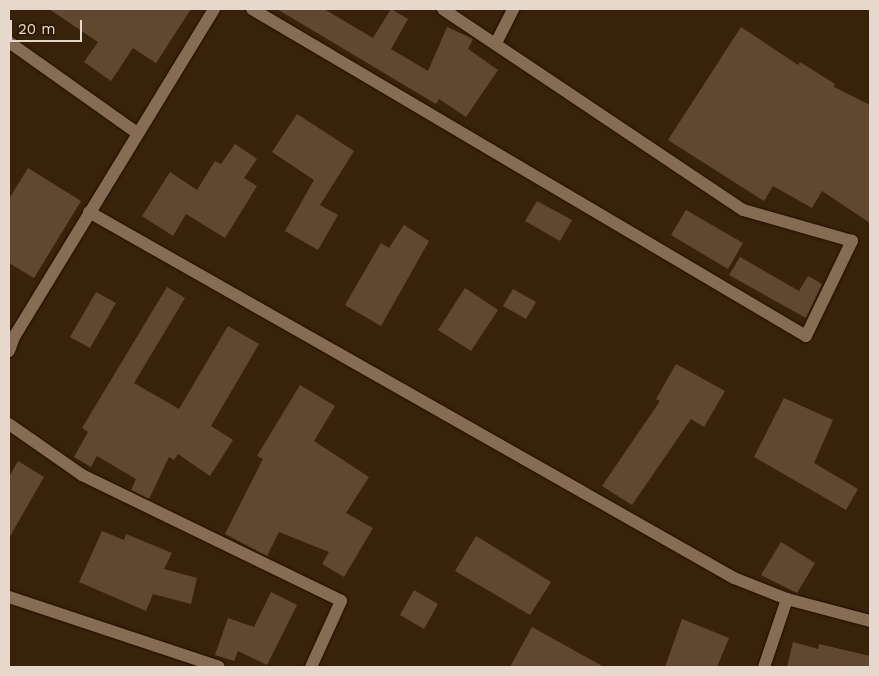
<!DOCTYPE html>
<html>
<head>
<meta charset="utf-8">
<style>
	body { margin:0 }
	#map { position:relative; width:879px; height:676px; overflow:hidden; background:#38230a; font-family:"Work Sans",sans-serif }
	div>[style] { position:absolute }
	[style*='--x'] { left:calc(var(--x)*1px); top:calc(var(--y)*1px); width:calc(var(--w)*1px); rotate:calc(var(--a)*1deg) }
	.building>* { inset:0; background:#604830 }
	.roads { filter:drop-shadow(0 0 1px #1f0b00) drop-shadow(0 0 1px #1f0b00) }
	.street>* { height:12px; margin:-6px; padding:0 6px; transform-origin:6px; border-radius:6px; background:#856c52 }
	span { translate:-50% -50%; white-space:nowrap; text-align:center; line-height:1.15; -webkit-text-stroke:4px #2e1902; paint-order:stroke }
	.frame { position:absolute; inset:0; border:10px solid #e6d8ca; pointer-events:none }
	.scale { position:absolute; left:10px; top:20px; width:72px; height:22px; box-sizing:border-box; border:2px solid #e6d8ca; border-top:0; padding-left:6px; font-size:15px; line-height:18px; white-space:nowrap; color:#e6d8ca; -webkit-text-stroke:4px #2e1902; paint-order:stroke }
</style>
</head>
<body>
<div id="map">
	<div class="building">
		<i style="clip-path:polygon(49px 9px,191px 9px,156px 63px,133px 48px,111px 81px,84px 62px,98px 42px)"></i>
		<i style="clip-path:polygon(277px 9px,324px 9px,373px 38px,391px 9px,408px 19px,391px 49px,428px 71px,447px 27px,473px 39px,468px 49px,498px 70px,466px 117px,439px 99px,436px 104px)"></i>
		<i style="clip-path:polygon(741px 27px,798px 65px,800px 62px,835px 84px,834px 87px,870px 105px,870px 223px,822px 191px,812px 208px,773px 186px,764px 201px,668px 140px)"></i>
		<i style="clip-path:polygon(297px 114px,354px 151px,320px 205px,338px 215px,318px 250px,285px 231px,314px 180px,272px 152px)"></i>
		<i style="clip-path:polygon(235px 144px,257px 159px,244px 178px,257px 186px,225px 238px,186px 214px,173px 236px,142px 216px,170px 172px,197px 190px,215px 161px,221px 164px)"></i>
		<i style="clip-path:polygon(28px 168px,81px 201px,34px 278px,9px 263px,9px 199px)"></i>
		<i style="clip-path:polygon(537px 201px,572px 220px,560px 241px,525px 221px)"></i>
		<i style="clip-path:polygon(686px 210px,743px 243px,728px 269px,671px 235px)"></i>
		<i style="clip-path:polygon(404px 225px,429px 241px,381px 326px,345px 305px,381px 243px,389px 248px)"></i>
		<i style="clip-path:polygon(740px 257px,799px 291px,808px 276px,822px 284px,806px 318px,729px 275px)"></i>
		<i style="clip-path:polygon(167px 287px,185px 298px,134px 383px,179px 409px,228px 326px,259px 344px,211px 426px,233px 440px,210px 476px,178px 454px,174px 460px,169px 457px,149px 499px,131px 490px,136px 479px,97px 456px,91px 467px,74px 457px,88px 432px,82px 428px)"></i>
		<i style="clip-path:polygon(465px 288px,498px 310px,471px 351px,438px 330px)"></i>
		<i style="clip-path:polygon(513px 289px,536px 302px,526px 319px,503px 306px)"></i>
		<i style="clip-path:polygon(96px 292px,116px 303px,90px 348px,70px 337px)"></i>
		<i style="clip-path:polygon(676px 364px,725px 391px,704px 427px,691px 419px,632px 505px,602px 486px,660px 401px,656px 399px)"></i>
		<i style="clip-path:polygon(300px 385px,335px 406px,314px 441px,369px 477px,346px 513px,373px 528px,344px 577px,322px 564px,329px 552px,279px 532px,267px 556px,225px 534px,263px 459px,257px 456px)"></i>
		<i style="clip-path:polygon(784px 398px,833px 420px,814px 463px,858px 489px,846px 510px,754px 457px)"></i>
		<i style="clip-path:polygon(18px 461px,44px 477px,9px 538px,9px 477px)"></i>
		<i style="clip-path:polygon(102px 531px,124px 540px,126px 534px,172px 553px,164px 569px,197px 578px,191px 604px,153px 594px,146px 611px,79px 582px)"></i>
		<i style="clip-path:polygon(476px 536px,551px 582px,530px 615px,455px 571px)"></i>
		<i style="clip-path:polygon(781px 542px,815px 563px,797px 593px,761px 575px)"></i>
		<i style="clip-path:polygon(414px 590px,438px 604px,424px 629px,400px 615px)"></i>
		<i style="clip-path:polygon(271px 592px,297px 605px,267px 665px,238px 651px,234px 661px,215px 655px,228px 618px,254px 627px)"></i>
		<i style="clip-path:polygon(682px 619px,729px 638px,717px 667px,665px 667px)"></i>
		<i style="clip-path:polygon(532px 627px,604px 667px,510px 667px)"></i>
		<i style="clip-path:polygon(793px 642px,818px 649px,819px 644px,870px 656px,870px 667px,787px 667px)"></i>
	</div>
	<div class="roads">
		<div class="street">
			<i style="--x:252;--y:9;--w:643;--a:30.55"></i>
			<i style="--x:806;--y:336;--w:106;--a:-64.2"></i>
			<i style="--x:852;--y:241;--w:113;--a:-164.1"></i>
			<i style="--x:743;--y:210;--w:361;--a:-146.2"></i>
			<i style="--x:9;--y:42;--w:157;--a:35.4"></i>
			<i style="--x:496;--y:43;--w:38;--a:-63"></i>
			<i style="--x:89;--y:212;--w:742;--a:29.57"></i>
			<i style="--x:734;--y:578;--w:57;--a:21.6"></i>
			<i style="--x:787;--y:599;--w:86;--a:14.8"></i>
			<i style="--x:9;--y:351;--w:15;--a:-70"></i>
			<i style="--x:14;--y:337;--w:384;--a:-58.6"></i>
			<i style="--x:9;--y:424;--w:89;--a:34.9"></i>
			<i style="--x:82;--y:475;--w:288;--a:25.9"></i>
			<i style="--x:341;--y:601;--w:72;--a:114.4"></i>
			<i style="--x:9;--y:597;--w:221;--a:18.4"></i>
			<i style="--x:764;--y:667;--w:72;--a:-71.3"></i>
		</div>
	</div>
	<div class="frame"></div>
	<div class="scale">20 m</div>
</div>
</body>
</html>
